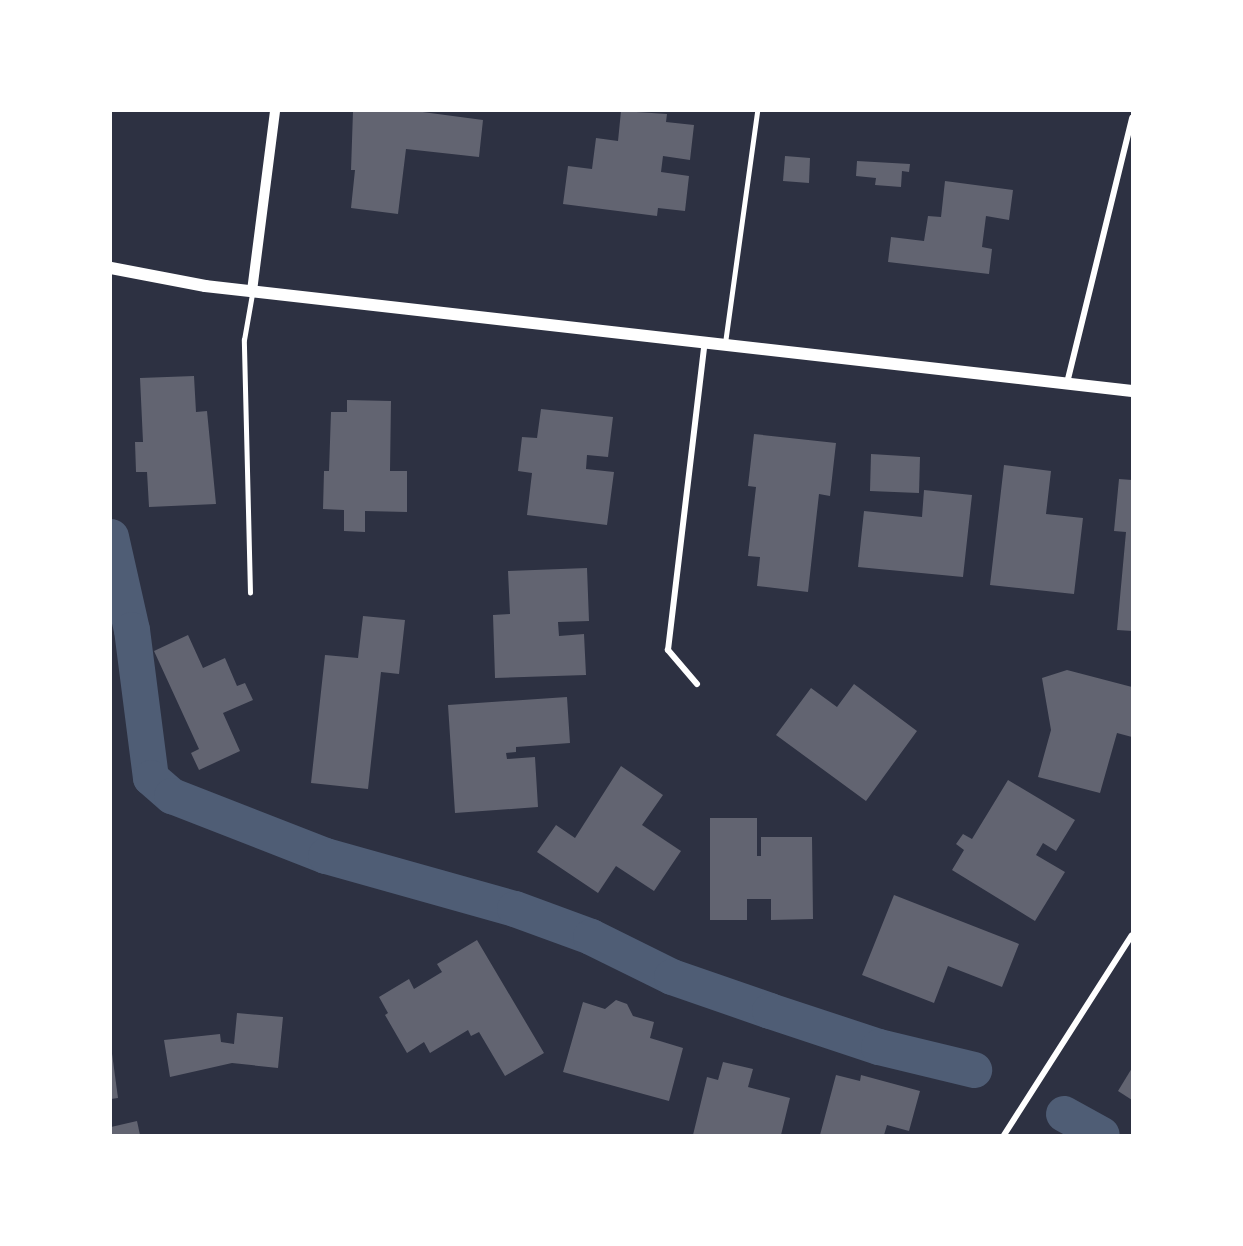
<!DOCTYPE html>
<html>
<head>
<meta charset="utf-8">
<style>
	body { margin:0 }
	#map { position:relative; width:1243px; height:1246px; overflow:hidden; background:#2d3142; font-family:Merriweather,serif }
	div>[style] { position:absolute }
	[style*='--x'] { left:calc(var(--x)*1px); top:calc(var(--y)*1px); width:calc(var(--w)*1px); rotate:calc(var(--a)*1deg) }
	.canal>* { height:36px; margin:-18px; padding:0 18px; transform-origin:18px; border-radius:18px; background:#4f5d75 }
	.building>* { inset:0; background:#626471 }
	.service>* { height:4.5px; margin:-2.25px; padding:0 2.25px; transform-origin:2.25px; border-radius:2.25px; background:#fff }
	.minor>* { height:6px; margin:-3px; padding:0 3px; transform-origin:3px; border-radius:3px; background:#fff }
	.tertiary>* { height:10px; margin:-5px; padding:0 5px; transform-origin:5px; border-radius:5px; background:#fff }
	.secondary>* { height:12px; margin:-6px; padding:0 6px; transform-origin:6px; border-radius:6px; background:#fff }
	span { translate:-50% -50%; white-space:nowrap; text-align:center; line-height:1.15; -webkit-text-stroke:4.5px #fff; paint-order:stroke }
	.frame { position:absolute; inset:0; border:112px solid #fff; pointer-events:none }
</style>
</head>
<body>
<div id="map">
	<div class="canal">
		<i style="--x:111;--y:537;--w:95;--a:77.3"></i>
		<i style="--x:132;--y:630;--w:149;--a:82.7"></i>
		<i style="--x:151;--y:778;--w:28;--a:41"></i>
		<i style="--x:172;--y:796;--w:165;--a:21.3"></i>
		<i style="--x:326;--y:856;--w:196;--a:15.7"></i>
		<i style="--x:515;--y:909;--w:81;--a:20.2"></i>
		<i style="--x:591;--y:937;--w:90;--a:26.3"></i>
		<i style="--x:672;--y:977;--w:104;--a:19.1"></i>
		<i style="--x:770;--y:1011;--w:115;--a:18.3"></i>
		<i style="--x:879;--y:1047;--w:98;--a:13.6"></i>
		<i style="--x:1064;--y:1114;--w:43;--a:28.9"></i>
	</div>
	<div class="building">
		<i style="clip-path:polygon(353px 111px,415px 111px,483px 120px,479px 157px,406px 149px,398px 214px,351px 208px,355px 170px,351px 170px)"></i>
		<i style="clip-path:polygon(621px 111px,667px 114px,666px 122px,694px 125px,690px 160px,663px 156px,661px 172px,689px 176px,685px 211px,658px 208px,657px 216px,563px 204px,568px 166px,592px 169px,596px 138px,618px 141px)"></i>
		<i style="clip-path:polygon(785px 156px,810px 158px,809px 183px,783px 181px)"></i>
		<i style="clip-path:polygon(857px 161px,910px 164px,909px 172px,902px 171px,901px 187px,875px 185px,876px 178px,856px 176px)"></i>
		<i style="clip-path:polygon(945px 181px,1013px 190px,1009px 220px,986px 216px,982px 247px,992px 249px,989px 274px,888px 262px,891px 237px,924px 241px,928px 216px,941px 217px)"></i>
		<i style="clip-path:polygon(194px 376px,196px 412px,207px 411px,216px 504px,149px 507px,147px 472px,136px 472px,135px 442px,143px 442px,140px 378px)"></i>
		<i style="clip-path:polygon(347px 400px,391px 401px,390px 471px,407px 471px,407px 512px,365px 511px,365px 532px,344px 531px,344px 510px,323px 509px,324px 471px,329px 471px,331px 412px,347px 412px)"></i>
		<i style="clip-path:polygon(541px 409px,613px 417px,608px 457px,587px 455px,586px 469px,614px 472px,607px 525px,527px 515px,532px 473px,518px 471px,522px 437px,537px 438px)"></i>
		<i style="clip-path:polygon(754px 434px,836px 443px,830px 496px,819px 494px,808px 592px,757px 586px,760px 557px,748px 556px,756px 487px,748px 486px)"></i>
		<i style="clip-path:polygon(871px 454px,920px 457px,919px 493px,870px 491px)"></i>
		<i style="clip-path:polygon(1004px 465px,1051px 471px,1046px 514px,1083px 518px,1074px 594px,990px 585px)"></i>
		<i style="clip-path:polygon(1119px 479px,1132px 480px,1132px 631px,1117px 630px,1126px 532px,1114px 531px)"></i>
		<i style="clip-path:polygon(924px 490px,972px 495px,963px 577px,858px 567px,864px 511px,922px 517px)"></i>
		<i style="clip-path:polygon(587px 568px,589px 621px,558px 622px,559px 636px,584px 634px,586px 675px,495px 678px,493px 615px,510px 614px,508px 571px)"></i>
		<i style="clip-path:polygon(363px 616px,405px 620px,399px 674px,381px 672px,368px 789px,311px 783px,325px 655px,358px 658px)"></i>
		<i style="clip-path:polygon(188px 635px,203px 668px,225px 658px,237px 686px,245px 683px,253px 700px,223px 713px,240px 751px,199px 770px,191px 753px,199px 749px,154px 651px)"></i>
		<i style="clip-path:polygon(1067px 670px,1132px 687px,1132px 737px,1117px 733px,1100px 793px,1038px 777px,1051px 730px,1042px 678px)"></i>
		<i style="clip-path:polygon(854px 684px,917px 731px,866px 801px,776px 735px,811px 688px,837px 707px)"></i>
		<i style="clip-path:polygon(567px 697px,570px 743px,516px 747px,516px 752px,506px 753px,507px 759px,535px 757px,538px 807px,455px 813px,448px 705px)"></i>
		<i style="clip-path:polygon(621px 766px,663px 795px,642px 825px,681px 851px,654px 891px,616px 866px,598px 893px,537px 852px,556px 825px,575px 838px)"></i>
		<i style="clip-path:polygon(1008px 780px,1075px 820px,1056px 851px,1043px 843px,1036px 855px,1065px 872px,1035px 921px,952px 870px,964px 850px,956px 844px,963px 834px,972px 839px)"></i>
		<i style="clip-path:polygon(710px 818px,757px 818px,757px 856px,761px 856px,761px 837px,812px 837px,813px 919px,771px 920px,771px 899px,747px 899px,747px 920px,710px 920px)"></i>
		<i style="clip-path:polygon(894px 895px,1019px 944px,1002px 987px,948px 966px,934px 1003px,862px 975px)"></i>
		<i style="clip-path:polygon(477px 940px,544px 1053px,505px 1076px,479px 1032px,471px 1036px,468px 1030px,430px 1053px,424px 1042px,407px 1053px,385px 1015px,388px 1013px,379px 997px,409px 979px,414px 989px,442px 972px,437px 964px)"></i>
		<i style="clip-path:polygon(616px 1000px,627px 1004px,633px 1016px,654px 1022px,650px 1038px,683px 1048px,669px 1101px,563px 1072px,583px 1002px,605px 1009px)"></i>
		<i style="clip-path:polygon(237px 1013px,283px 1017px,278px 1068px,232px 1063px,170px 1077px,164px 1040px,220px 1034px,221px 1042px,234px 1044px)"></i>
		<i style="clip-path:polygon(111px 1046px,118px 1098px,111px 1099px)"></i>
		<i style="clip-path:polygon(723px 1062px,753px 1069px,748px 1087px,790px 1098px,781px 1135px,693px 1135px,707px 1077px,718px 1080px)"></i>
		<i style="clip-path:polygon(1132px 1068px,1132px 1100px,1118px 1091px)"></i>
		<i style="clip-path:polygon(836px 1075px,860px 1081px,861px 1075px,920px 1091px,909px 1131px,887px 1125px,884px 1135px,820px 1135px)"></i>
		<i style="clip-path:polygon(137px 1121px,140px 1135px,111px 1135px,111px 1127px)"></i>
	</div>
	<div class="service">
		<i style="--x:725;--y:343;--w:234;--a:-82.1"></i>
		<i style="--x:250;--y:593;--w:253;--a:-91.4"></i>
		<i style="--x:244;--y:340;--w:47;--a:-80.1"></i>
	</div>
	<div class="minor">
		<i style="--x:1067;--y:383;--w:273;--a:-76.2"></i>
		<i style="--x:697;--y:684;--w:45;--a:-130.5"></i>
		<i style="--x:668;--y:650;--w:311;--a:-83.2"></i>
		<i style="--x:1004;--y:1135;--w:237;--a:-57.4"></i>
	</div>
	<div class="tertiary">
		<i style="--x:252;--y:291;--w:181;--a:-82.7"></i>
	</div>
	<div class="secondary">
		<i style="--x:111;--y:268;--w:96;--a:10.8"></i>
		<i style="--x:205;--y:286;--w:933;--a:6.46"></i>
	</div>
	<div class="frame"></div>
</div>
</body>
</html>
